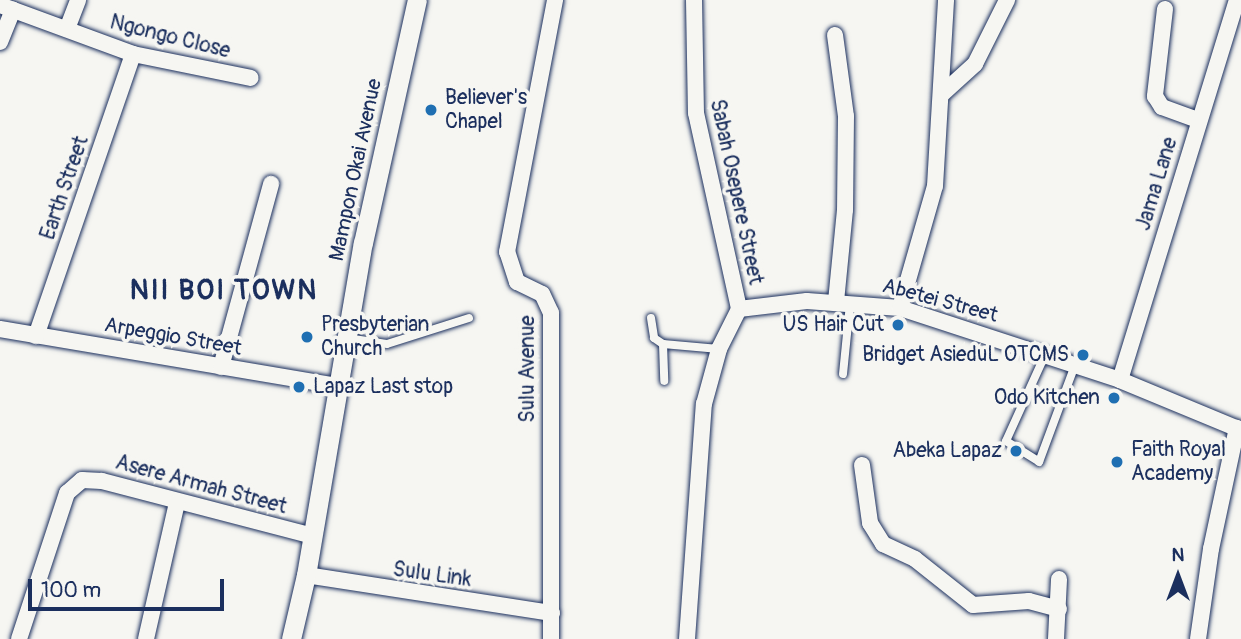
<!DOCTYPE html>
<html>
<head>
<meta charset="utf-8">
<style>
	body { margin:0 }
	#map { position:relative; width:1241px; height:639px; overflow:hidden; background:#f6f6f2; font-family:Pangolin,sans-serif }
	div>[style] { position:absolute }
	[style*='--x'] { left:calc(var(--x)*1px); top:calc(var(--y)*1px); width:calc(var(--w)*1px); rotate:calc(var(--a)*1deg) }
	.roads { filter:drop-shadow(0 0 2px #1b2f5e) drop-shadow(0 0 2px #1b2f5e) }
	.service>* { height:8px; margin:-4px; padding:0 4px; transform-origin:4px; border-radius:4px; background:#f6f6f2 }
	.minor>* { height:16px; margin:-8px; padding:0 8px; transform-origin:8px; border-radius:8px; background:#f6f6f2 }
	.tertiary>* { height:19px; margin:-9.5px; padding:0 9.5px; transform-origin:9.5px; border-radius:9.5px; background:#f6f6f2 }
	.dots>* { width:19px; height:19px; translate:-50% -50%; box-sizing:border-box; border:4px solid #f6f6f2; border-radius:50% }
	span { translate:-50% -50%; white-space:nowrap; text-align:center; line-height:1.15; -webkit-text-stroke:7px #f6f6f2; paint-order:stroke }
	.street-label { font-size:21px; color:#1b2f5e }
	.poi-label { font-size:21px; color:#1b2f5e }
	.left { translate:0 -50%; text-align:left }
	.right { translate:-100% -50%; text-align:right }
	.district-label { font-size:28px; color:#1b2f5e; font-weight:700; letter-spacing:2px }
	.north { position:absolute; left:1143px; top:541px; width:70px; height:70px; -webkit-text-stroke:5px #f6f6f2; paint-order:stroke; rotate:0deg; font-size:19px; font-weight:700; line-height:28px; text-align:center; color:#1b2f5e }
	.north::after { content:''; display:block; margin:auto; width:24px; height:32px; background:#1b2f5e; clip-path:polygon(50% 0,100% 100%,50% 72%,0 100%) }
	.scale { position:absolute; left:28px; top:579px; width:196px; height:32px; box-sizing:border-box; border:4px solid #1b2f5e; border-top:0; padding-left:9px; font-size:21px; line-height:24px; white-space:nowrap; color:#1b2f5e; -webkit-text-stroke:5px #f6f6f2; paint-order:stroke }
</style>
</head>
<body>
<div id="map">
	<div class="roads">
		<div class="service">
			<i style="--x:651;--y:318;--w:20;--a:81"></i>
			<i style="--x:654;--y:338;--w:11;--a:34"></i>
			<i style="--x:663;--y:344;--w:56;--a:5.1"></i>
			<i style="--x:347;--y:338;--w:40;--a:8.5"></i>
			<i style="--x:387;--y:344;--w:86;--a:-17.6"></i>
			<i style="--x:663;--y:344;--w:37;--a:88"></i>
			<i style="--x:1045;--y:355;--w:94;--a:114.4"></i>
			<i style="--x:1006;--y:441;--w:39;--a:32"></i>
			<i style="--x:1039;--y:462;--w:103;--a:-69.6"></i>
			<i style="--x:843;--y:374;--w:70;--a:-84.3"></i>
		</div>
		<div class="minor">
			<i style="--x:694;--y:0;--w:113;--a:89"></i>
			<i style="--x:696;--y:113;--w:201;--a:77.6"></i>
			<i style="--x:0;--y:5;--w:142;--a:20.2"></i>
			<i style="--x:133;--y:54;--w:120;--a:11.5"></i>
			<i style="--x:1165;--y:9;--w:88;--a:96.6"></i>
			<i style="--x:1155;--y:96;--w:13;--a:58"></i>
			<i style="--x:1162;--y:107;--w:38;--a:20"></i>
			<i style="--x:67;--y:29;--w:31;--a:-69"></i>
			<i style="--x:835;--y:35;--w:82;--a:82.3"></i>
			<i style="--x:846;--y:116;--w:94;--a:90.6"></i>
			<i style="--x:845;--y:210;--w:91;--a:95.6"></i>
			<i style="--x:0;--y:42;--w:35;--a:-68"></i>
			<i style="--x:942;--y:94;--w:45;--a:-42.3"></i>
			<i style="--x:975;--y:64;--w:72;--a:-63.4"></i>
			<i style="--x:900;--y:308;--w:127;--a:-74"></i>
			<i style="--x:935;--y:186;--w:186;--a:-86.6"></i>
			<i style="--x:739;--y:309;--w:68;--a:-6.7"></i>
			<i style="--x:807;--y:301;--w:93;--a:4.3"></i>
			<i style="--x:900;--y:308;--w:231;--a:18.1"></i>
			<i style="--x:1120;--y:380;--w:131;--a:22.5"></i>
			<i style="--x:0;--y:329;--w:343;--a:9.6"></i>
			<i style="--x:36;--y:336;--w:298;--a:-71"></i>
			<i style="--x:221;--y:367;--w:190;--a:-74.7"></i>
			<i style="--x:1120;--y:380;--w:398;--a:-72.9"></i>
			<i style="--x:862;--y:465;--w:59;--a:82.1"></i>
			<i style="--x:870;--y:523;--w:25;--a:58"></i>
			<i style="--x:883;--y:544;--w:35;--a:25"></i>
			<i style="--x:915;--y:559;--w:74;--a:38.4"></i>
			<i style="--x:973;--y:605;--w:56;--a:-4.1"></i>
			<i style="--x:1029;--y:601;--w:31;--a:15"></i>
			<i style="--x:306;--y:575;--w:249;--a:8.8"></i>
			<i style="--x:19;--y:639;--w:154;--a:-71.8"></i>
			<i style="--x:67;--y:493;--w:20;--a:-41"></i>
			<i style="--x:82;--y:480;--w:20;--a:3"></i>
			<i style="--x:102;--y:481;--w:218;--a:14.6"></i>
			<i style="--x:146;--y:639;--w:140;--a:-77.2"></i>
			<i style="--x:551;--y:639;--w:326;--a:-90"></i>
			<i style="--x:551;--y:313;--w:21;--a:-115"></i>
			<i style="--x:542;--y:294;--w:28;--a:-154"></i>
			<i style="--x:517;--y:282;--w:32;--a:-108"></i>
			<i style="--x:507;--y:252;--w:257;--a:-79.2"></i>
			<i style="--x:687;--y:639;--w:236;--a:-85.9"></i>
			<i style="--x:704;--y:404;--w:57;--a:-74.7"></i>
			<i style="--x:719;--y:349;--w:45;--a:-63.4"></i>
			<i style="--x:1056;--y:639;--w:60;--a:-87.1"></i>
			<i style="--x:1198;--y:639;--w:91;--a:-81.8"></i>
			<i style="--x:1211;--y:549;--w:124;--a:-77.9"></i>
		</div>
		<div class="tertiary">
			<i style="--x:291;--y:639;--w:66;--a:-76.8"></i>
			<i style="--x:306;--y:575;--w:337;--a:-80.3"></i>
			<i style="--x:363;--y:243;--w:249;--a:-77.5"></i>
		</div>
	</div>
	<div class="dots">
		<i style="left:431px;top:110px;background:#1f6fb2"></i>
		<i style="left:898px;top:325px;background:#1f6fb2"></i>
		<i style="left:307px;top:337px;background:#1f6fb2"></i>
		<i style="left:1083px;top:355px;background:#1f6fb2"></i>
		<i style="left:299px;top:387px;background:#1f6fb2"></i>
		<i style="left:1114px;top:398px;background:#1f6fb2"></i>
		<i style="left:1016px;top:451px;background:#1f6fb2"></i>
		<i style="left:1117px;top:462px;background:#1f6fb2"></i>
	</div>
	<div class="street-label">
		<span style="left:170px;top:37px;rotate:14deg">Ngongo Close</span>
		<span style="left:356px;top:170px;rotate:-78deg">Mampon Okai Avenue</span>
		<span style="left:1157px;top:184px;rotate:-73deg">Jama Lane</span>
		<span style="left:65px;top:188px;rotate:-71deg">Earth Street</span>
		<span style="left:736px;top:192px;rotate:78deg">Sabah Osepere Street</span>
		<span style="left:940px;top:301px;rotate:15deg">Abetei Street</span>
		<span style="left:173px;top:337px;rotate:10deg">Arpeggio Street</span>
		<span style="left:528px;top:369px;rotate:-90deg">Sulu Avenue</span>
		<span style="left:201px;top:485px;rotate:15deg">Asere Armah Street</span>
		<span style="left:432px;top:575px;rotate:8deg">Sulu Link</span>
	</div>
	<div class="poi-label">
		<span class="left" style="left:445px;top:110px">Believer's<br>Chapel</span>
		<span class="left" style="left:321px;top:337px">Presbyterian<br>Church</span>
		<span class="right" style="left:884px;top:325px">US Hair Cut</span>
		<span class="right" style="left:1069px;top:355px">Bridget AsieduL OTCMS</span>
		<span class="left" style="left:313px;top:387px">Lapaz Last stop</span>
		<span class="right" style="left:1100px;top:398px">Odo Kitchen</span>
		<span class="left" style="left:1131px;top:462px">Faith Royal<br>Academy</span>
		<span class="right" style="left:1002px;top:451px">Abeka Lapaz</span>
	</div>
	<div class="district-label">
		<span style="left:224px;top:291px">NII BOI TOWN</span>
	</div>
	<div class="north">N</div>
	<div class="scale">100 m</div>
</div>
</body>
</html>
